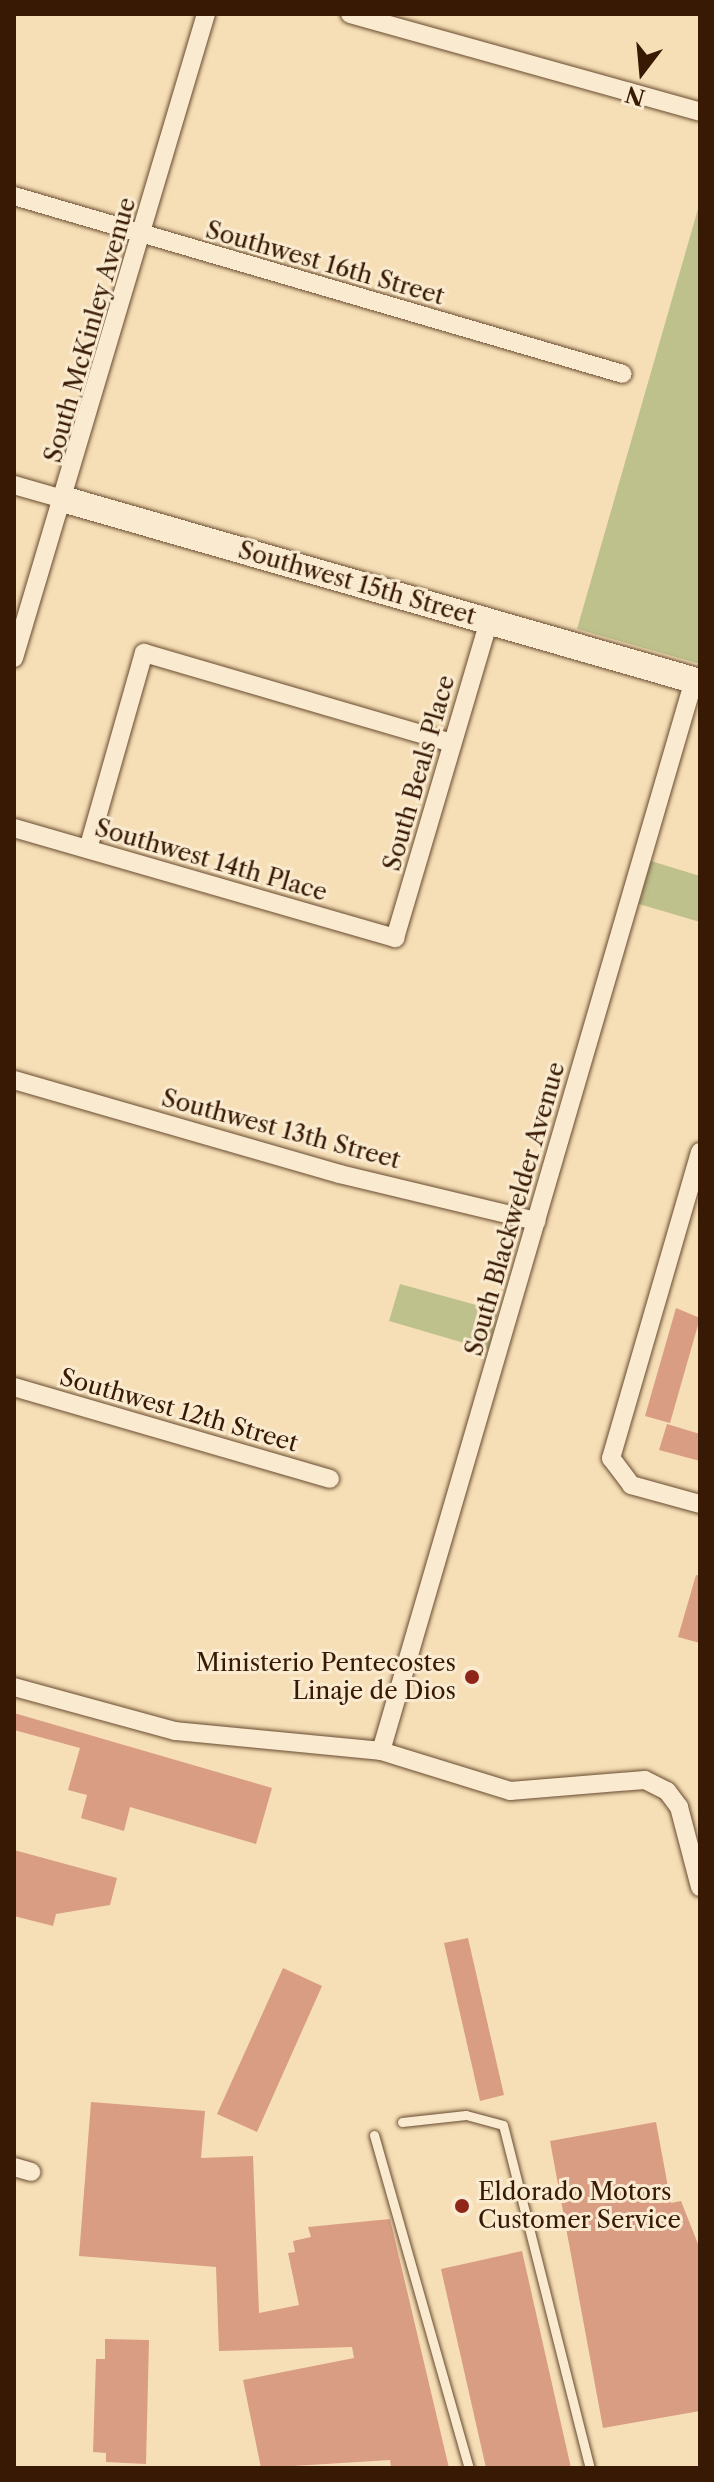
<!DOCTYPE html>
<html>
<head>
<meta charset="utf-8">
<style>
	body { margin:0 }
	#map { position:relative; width:714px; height:2482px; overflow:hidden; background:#f6dfb6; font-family:"Libre Caslon Text",serif }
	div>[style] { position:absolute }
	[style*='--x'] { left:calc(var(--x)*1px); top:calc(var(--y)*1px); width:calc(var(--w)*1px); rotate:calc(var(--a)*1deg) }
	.green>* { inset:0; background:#bec18c }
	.building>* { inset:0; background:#d99d84 }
	.roads { filter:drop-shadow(0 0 2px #684b30) drop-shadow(0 0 2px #684b30) }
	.lane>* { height:9px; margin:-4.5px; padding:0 4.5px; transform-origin:4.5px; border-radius:4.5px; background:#f9ead0 }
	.street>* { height:18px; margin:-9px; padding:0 9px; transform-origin:9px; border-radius:9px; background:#f9ead0 }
	.secondary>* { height:26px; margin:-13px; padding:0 13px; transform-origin:13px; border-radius:13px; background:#f9ead0 }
	.dots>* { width:22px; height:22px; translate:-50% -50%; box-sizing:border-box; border:4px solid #f9ead0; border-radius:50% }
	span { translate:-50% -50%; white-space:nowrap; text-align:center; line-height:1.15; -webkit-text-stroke:6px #f9ead0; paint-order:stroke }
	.street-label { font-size:24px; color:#381a04 }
	.poi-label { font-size:24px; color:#381a04 }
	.right { translate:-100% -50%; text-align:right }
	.left { translate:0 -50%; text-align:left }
	.frame { position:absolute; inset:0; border:16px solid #381a04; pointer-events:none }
	.north { position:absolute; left:602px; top:32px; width:80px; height:80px; -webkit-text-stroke:6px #f9ead0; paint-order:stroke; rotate:196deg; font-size:22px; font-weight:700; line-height:32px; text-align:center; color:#381a04 }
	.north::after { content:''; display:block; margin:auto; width:28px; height:36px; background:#381a04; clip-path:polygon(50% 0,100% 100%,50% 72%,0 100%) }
</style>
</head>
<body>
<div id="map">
	<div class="green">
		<i style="clip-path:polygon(700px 202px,700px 664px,577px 629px)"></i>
		<i style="clip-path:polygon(651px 861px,700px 876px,700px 922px,639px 904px)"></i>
		<i style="clip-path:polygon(400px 1284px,498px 1311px,488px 1350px,389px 1321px)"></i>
	</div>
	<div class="building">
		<i style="clip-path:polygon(676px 1308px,700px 1318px,670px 1423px,645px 1416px)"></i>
		<i style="clip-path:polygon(667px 1424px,700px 1434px,700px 1461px,659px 1450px)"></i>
		<i style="clip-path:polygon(696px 1575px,700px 1576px,700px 1643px,678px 1637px)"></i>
		<i style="clip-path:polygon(14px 1713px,272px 1788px,256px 1844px,130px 1807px,124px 1831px,81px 1818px,87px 1795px,68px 1790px,80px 1748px,14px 1730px)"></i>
		<i style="clip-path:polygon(14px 1850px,117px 1878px,110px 1905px,56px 1914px,53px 1926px,14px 1916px)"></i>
		<i style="clip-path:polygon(468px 1938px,504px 2095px,480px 2101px,444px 1943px)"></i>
		<i style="clip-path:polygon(283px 1968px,322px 1986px,257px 2132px,217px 2114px)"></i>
		<i style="clip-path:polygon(91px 2102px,205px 2111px,201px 2158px,253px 2156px,259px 2313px,299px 2305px,288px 2253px,295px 2252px,293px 2241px,311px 2237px,308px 2227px,390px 2219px,449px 2468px,391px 2468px,390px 2460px,261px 2468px,243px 2380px,354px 2358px,352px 2347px,219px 2351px,216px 2267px,79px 2256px)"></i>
		<i style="clip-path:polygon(656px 2122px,671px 2203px,681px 2201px,700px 2249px,700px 2411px,603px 2428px,550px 2141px)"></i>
		<i style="clip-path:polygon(522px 2251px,571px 2468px,486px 2468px,441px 2269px)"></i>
		<i style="clip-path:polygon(105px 2339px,149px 2340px,146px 2464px,106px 2462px,106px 2453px,93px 2452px,96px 2359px,105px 2359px)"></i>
	</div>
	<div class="roads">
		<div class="lane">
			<i style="--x:402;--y:2122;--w:64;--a:-6.2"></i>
			<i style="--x:466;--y:2115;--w:38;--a:15"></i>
			<i style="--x:503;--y:2125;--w:354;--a:75.8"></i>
			<i style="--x:374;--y:2135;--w:346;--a:74.1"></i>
		</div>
		<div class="street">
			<i style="--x:350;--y:14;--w:363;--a:15.6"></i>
			<i style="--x:14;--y:196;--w:634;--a:16.29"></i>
			<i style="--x:14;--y:485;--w:54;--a:16.1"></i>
			<i style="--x:14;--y:658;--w:672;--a:-73.4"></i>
			<i style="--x:14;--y:828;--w:397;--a:16.1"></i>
			<i style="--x:395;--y:938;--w:331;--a:-73.5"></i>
			<i style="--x:88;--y:849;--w:204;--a:-74.1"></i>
			<i style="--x:144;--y:653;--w:321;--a:16.3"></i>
			<i style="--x:14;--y:1080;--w:339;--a:16.1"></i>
			<i style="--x:340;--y:1174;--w:202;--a:13.5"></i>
			<i style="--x:700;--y:1152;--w:319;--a:106.2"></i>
			<i style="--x:611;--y:1458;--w:34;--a:53"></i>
			<i style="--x:631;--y:1485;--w:72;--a:15.4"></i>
			<i style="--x:14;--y:1387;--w:329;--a:16.2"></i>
			<i style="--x:14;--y:1687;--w:167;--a:15.3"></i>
			<i style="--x:175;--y:1731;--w:207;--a:5.5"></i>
			<i style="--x:381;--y:1751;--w:135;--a:17.2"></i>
			<i style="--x:510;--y:1791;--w:135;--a:-4.7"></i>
			<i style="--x:645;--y:1780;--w:25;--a:27"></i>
			<i style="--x:667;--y:1791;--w:20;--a:53"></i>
			<i style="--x:679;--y:1807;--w:83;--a:75.3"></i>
			<i style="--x:381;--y:1751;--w:1116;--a:-73.71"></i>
			<i style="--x:14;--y:2167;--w:18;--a:16"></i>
		</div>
		<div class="secondary">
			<i style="--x:66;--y:500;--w:660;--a:16.02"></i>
		</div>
	</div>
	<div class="dots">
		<i style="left:472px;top:1677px;background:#8f2418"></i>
		<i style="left:462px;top:2206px;background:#8f2418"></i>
	</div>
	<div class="street-label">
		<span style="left:325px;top:263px;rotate:16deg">Southwest 16th Street</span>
		<span style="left:90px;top:330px;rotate:-74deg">South McKinley Avenue</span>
		<span style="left:357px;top:583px;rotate:16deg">Southwest 15th Street</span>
		<span style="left:419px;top:773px;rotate:-74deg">South Beals Place</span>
		<span style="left:211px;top:860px;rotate:16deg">Southwest 14th Place</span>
		<span style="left:281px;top:1129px;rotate:15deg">Southwest 13th Street</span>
		<span style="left:515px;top:1209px;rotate:-74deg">South Blackwelder Avenue</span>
		<span style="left:179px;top:1410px;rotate:16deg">Southwest 12th Street</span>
	</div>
	<div class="poi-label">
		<span class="right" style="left:456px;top:1677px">Ministerio Pentecostes<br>Linaje de Dios</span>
		<span class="left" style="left:478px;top:2206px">Eldorado Motors<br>Customer Service</span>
	</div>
	<div class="frame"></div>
	<div class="north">N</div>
</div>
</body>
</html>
